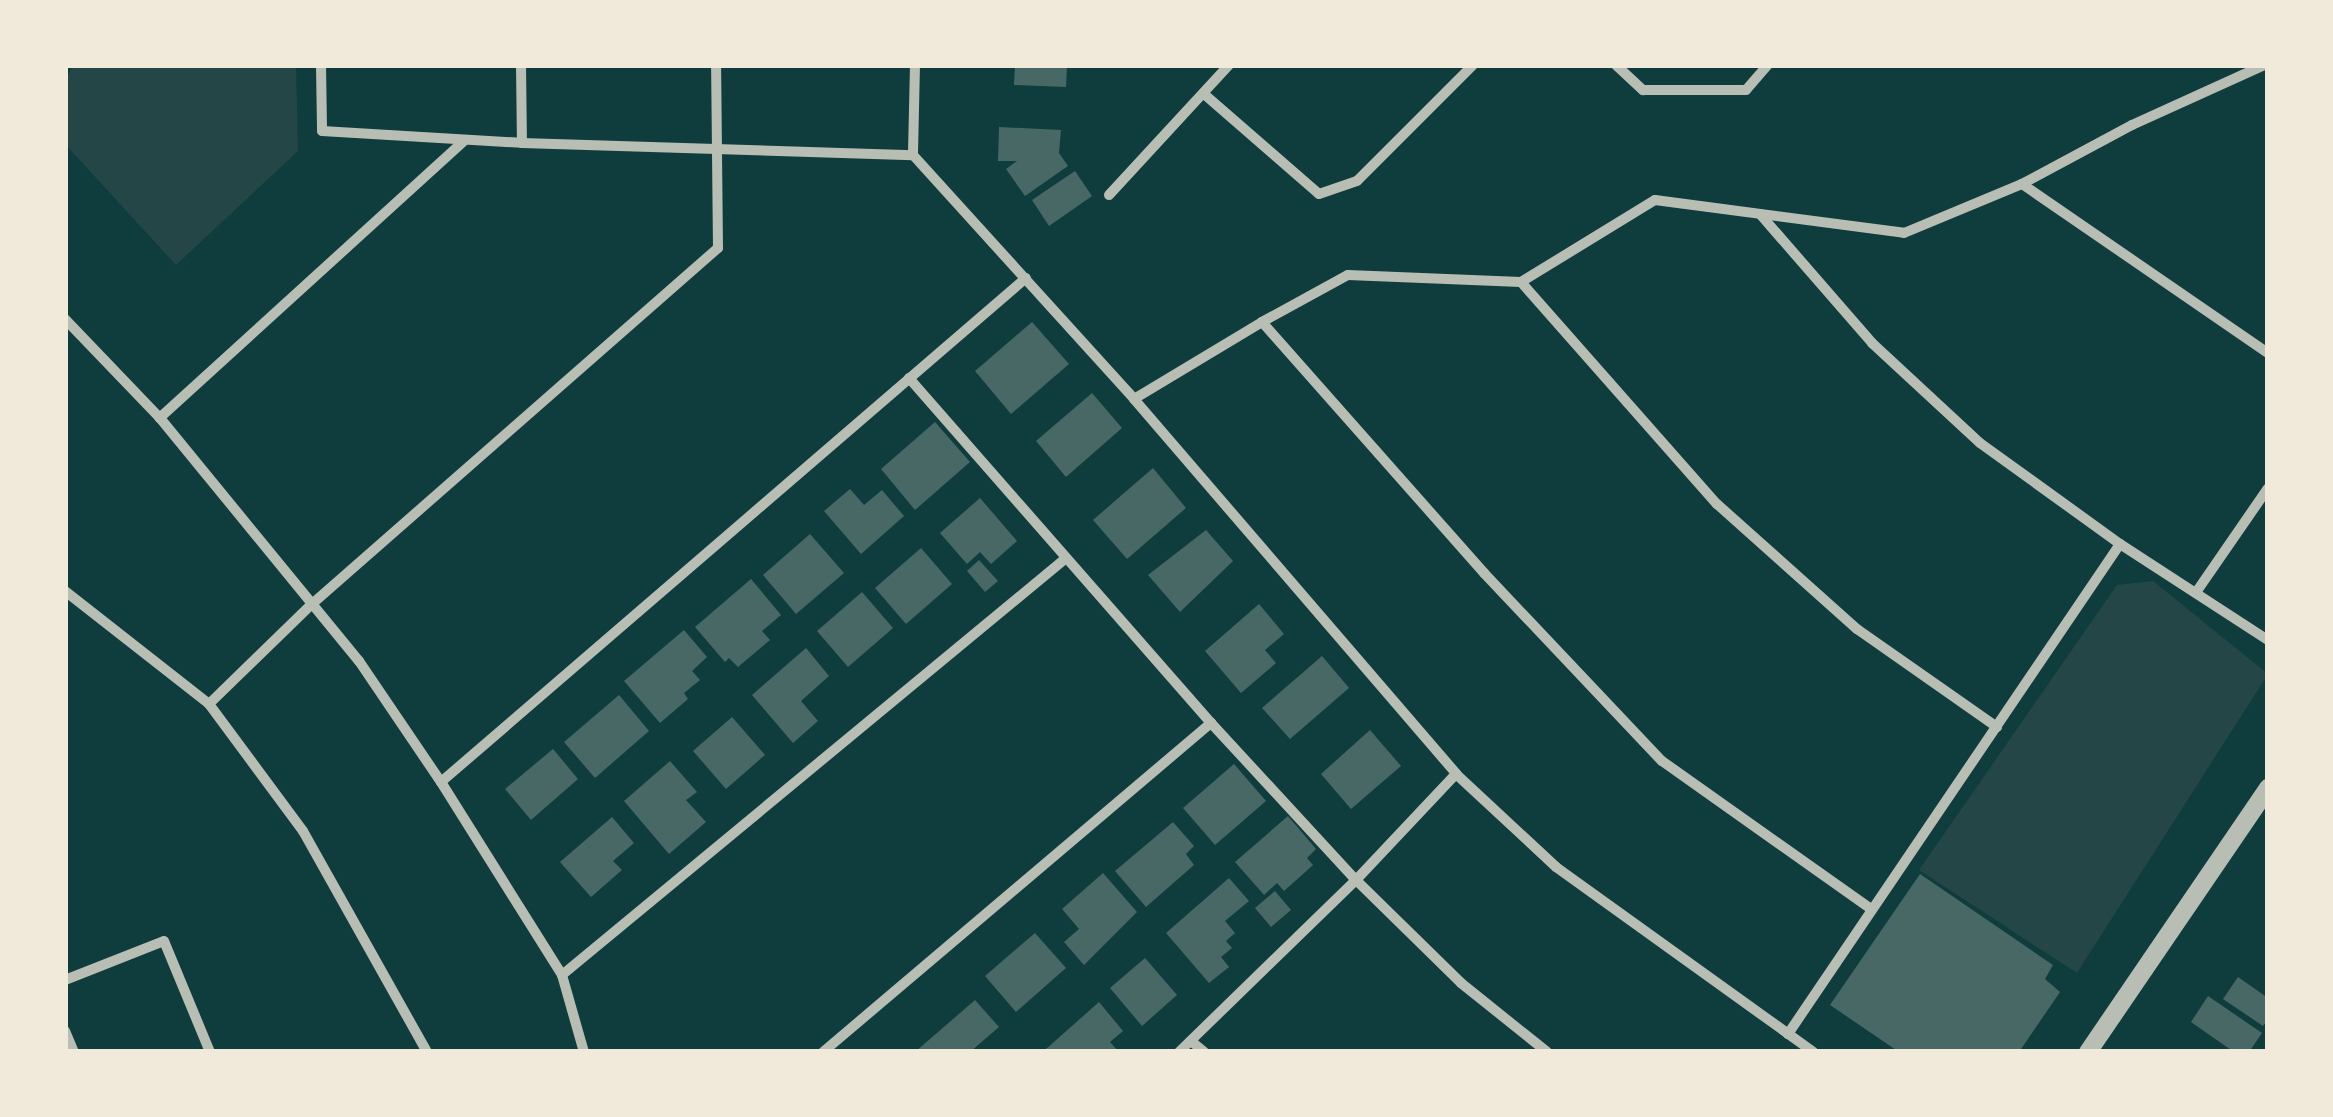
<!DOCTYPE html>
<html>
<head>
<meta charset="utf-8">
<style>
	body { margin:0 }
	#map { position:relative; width:2333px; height:1117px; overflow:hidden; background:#0f3d3e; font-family:"Varela Round",sans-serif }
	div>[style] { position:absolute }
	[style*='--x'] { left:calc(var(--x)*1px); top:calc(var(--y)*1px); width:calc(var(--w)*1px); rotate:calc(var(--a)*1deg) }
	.green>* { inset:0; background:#244646 }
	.building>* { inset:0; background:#486865 }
	.minor>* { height:10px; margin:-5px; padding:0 5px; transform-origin:5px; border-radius:5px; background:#b8beb3 }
	.tertiary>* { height:18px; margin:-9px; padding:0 9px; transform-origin:9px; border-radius:9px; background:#b8beb3 }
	span { translate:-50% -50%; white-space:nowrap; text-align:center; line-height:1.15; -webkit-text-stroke:8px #f1e9da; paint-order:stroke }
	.frame { position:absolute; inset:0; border:68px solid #f1e9da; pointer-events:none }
</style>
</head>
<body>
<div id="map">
	<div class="green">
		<i style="clip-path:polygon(73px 65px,296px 65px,298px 151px,176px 265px,65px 144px,65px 82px)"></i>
		<i style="clip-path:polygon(2153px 581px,2268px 674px,2077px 973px,1919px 870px,2117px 585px)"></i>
	</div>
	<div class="building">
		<i style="clip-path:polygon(1015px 65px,1067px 65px,1066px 87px,1014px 85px)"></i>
		<i style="clip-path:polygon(999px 127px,1061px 130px,1059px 153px,1068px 166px,1025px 196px,1006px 169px,1017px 161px,998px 161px)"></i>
		<i style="clip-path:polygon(1075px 171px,1092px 196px,1049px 226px,1032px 200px)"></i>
		<i style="clip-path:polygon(1032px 322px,1069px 364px,1011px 414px,975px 371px)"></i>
		<i style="clip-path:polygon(1092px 393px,1122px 428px,1066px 477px,1036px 441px)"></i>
		<i style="clip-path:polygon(935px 422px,970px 462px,915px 510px,881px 469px)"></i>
		<i style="clip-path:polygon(1153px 468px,1186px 508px,1127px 559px,1093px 520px)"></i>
		<i style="clip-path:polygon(850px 489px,864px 505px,882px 490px,904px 516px,861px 554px,824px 511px)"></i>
		<i style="clip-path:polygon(980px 498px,1017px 541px,991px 564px,980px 552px,967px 564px,940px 533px)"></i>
		<i style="clip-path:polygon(1206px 530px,1233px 561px,1180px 612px,1148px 575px)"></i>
		<i style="clip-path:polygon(810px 534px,844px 573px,796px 614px,763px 575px)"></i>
		<i style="clip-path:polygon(921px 548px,952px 584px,906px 624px,875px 588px)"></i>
		<i style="clip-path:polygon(979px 560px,998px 581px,985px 592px,967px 571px)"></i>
		<i style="clip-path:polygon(751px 579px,781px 615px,762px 631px,770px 640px,738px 667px,729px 658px,725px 662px,695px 627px)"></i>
		<i style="clip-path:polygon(862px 592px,893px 628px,848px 667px,817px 631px)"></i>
		<i style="clip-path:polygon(1259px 604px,1284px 634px,1265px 650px,1276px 663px,1241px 693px,1205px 651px)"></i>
		<i style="clip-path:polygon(684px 630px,707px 657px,692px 671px,700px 680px,684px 693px,688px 699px,660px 723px,624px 681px)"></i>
		<i style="clip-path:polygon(806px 648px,829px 676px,801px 701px,818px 721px,793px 743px,752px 695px)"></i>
		<i style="clip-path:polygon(1322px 656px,1349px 688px,1290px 739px,1262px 708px)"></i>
		<i style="clip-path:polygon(619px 695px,649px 731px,595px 778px,564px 742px)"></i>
		<i style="clip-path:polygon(732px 717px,765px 755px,726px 789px,693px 751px)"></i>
		<i style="clip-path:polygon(1370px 730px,1401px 766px,1351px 809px,1321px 774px)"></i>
		<i style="clip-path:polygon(553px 749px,578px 779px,531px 820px,505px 789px)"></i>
		<i style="clip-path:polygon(670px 761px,697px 792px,686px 800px,706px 822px,669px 854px,624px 801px)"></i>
		<i style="clip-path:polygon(1234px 764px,1266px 801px,1215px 845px,1183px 808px)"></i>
		<i style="clip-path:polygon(1288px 816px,1316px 849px,1307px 858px,1313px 865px,1284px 891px,1277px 883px,1264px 895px,1235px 862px)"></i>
		<i style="clip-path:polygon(612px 817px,634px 843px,613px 861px,622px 870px,591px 897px,560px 862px)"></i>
		<i style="clip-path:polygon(1173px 822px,1194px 846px,1186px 854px,1194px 865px,1146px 907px,1115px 871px)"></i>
		<i style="clip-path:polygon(1103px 873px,1137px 912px,1084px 965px,1064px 942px,1079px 929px,1062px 909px)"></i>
		<i style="clip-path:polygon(1920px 874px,2053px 965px,2045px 979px,2060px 992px,2019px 1052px,1899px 1052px,1830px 1005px)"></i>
		<i style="clip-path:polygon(1229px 878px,1249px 901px,1225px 921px,1235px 933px,1226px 941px,1232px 948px,1221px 957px,1229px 967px,1209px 983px,1166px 933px)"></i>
		<i style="clip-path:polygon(1275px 891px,1291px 910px,1271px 927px,1255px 908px)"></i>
		<i style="clip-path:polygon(1035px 933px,1066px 968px,1016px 1012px,985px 976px)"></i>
		<i style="clip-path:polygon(1145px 958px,1177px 995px,1142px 1026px,1110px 988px)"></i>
		<i style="clip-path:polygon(2238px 977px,2268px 998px,2268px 1019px,2263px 1026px,2223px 999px)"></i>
		<i style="clip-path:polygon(2208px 996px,2262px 1033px,2249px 1052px,2234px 1052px,2191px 1022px)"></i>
		<i style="clip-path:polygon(975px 1000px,999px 1027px,970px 1052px,915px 1052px)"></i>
		<i style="clip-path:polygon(1099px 1002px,1123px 1031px,1110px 1042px,1119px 1052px,1048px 1052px,1046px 1049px)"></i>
	</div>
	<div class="minor">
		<i style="--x:321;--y:65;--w:66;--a:89.1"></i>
		<i style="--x:322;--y:131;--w:200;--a:3.4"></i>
		<i style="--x:522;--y:143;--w:391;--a:1.8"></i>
		<i style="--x:521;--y:65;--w:78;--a:89.3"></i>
		<i style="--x:915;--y:65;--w:90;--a:91.3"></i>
		<i style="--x:913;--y:155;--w:329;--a:47.8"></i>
		<i style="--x:1134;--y:399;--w:494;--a:49.3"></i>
		<i style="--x:1456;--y:774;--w:137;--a:42.9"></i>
		<i style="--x:1556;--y:867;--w:317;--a:35.7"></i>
		<i style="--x:1616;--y:65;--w:37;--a:43"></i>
		<i style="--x:1643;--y:90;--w:103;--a:0"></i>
		<i style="--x:1746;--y:90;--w:33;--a:-49"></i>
		<i style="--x:1204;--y:94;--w:152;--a:41"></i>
		<i style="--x:1319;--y:194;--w:40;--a:-18.9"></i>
		<i style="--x:1357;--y:181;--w:164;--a:-45"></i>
		<i style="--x:465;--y:140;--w:413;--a:137.7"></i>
		<i style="--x:160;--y:418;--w:314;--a:50.7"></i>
		<i style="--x:359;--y:661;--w:146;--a:55.9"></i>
		<i style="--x:441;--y:782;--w:228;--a:57.9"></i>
		<i style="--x:562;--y:975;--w:80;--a:74.1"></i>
		<i style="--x:2022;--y:184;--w:298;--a:34.5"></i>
		<i style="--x:1109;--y:195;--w:177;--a:-47.3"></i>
		<i style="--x:1760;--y:214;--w:171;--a:49"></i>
		<i style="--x:1872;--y:343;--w:147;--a:42.8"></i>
		<i style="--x:1980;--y:443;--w:173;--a:35.8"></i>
		<i style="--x:2120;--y:544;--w:592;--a:124.12"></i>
		<i style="--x:1521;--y:282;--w:296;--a:48.6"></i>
		<i style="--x:1717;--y:504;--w:188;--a:41.8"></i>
		<i style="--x:1857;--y:629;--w:171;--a:35"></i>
		<i style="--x:65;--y:319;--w:137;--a:46.2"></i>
		<i style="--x:1262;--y:322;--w:98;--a:-28.7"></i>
		<i style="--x:1348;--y:275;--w:173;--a:2.3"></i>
		<i style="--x:1521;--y:282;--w:157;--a:-31.5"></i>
		<i style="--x:1655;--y:200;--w:251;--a:7.5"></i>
		<i style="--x:1904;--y:233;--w:128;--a:-22.6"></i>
		<i style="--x:2022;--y:184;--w:125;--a:-28.2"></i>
		<i style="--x:2132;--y:125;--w:145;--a:-24.4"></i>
		<i style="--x:909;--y:378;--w:459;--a:48.8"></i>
		<i style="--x:1211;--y:723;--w:214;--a:47.3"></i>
		<i style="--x:1356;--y:880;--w:147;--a:44.4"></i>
		<i style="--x:1461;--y:983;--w:110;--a:38.7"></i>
		<i style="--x:1134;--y:399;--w:149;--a:-31"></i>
		<i style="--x:1262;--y:322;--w:335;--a:48.5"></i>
		<i style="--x:1484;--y:573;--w:259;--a:46.6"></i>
		<i style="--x:1662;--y:761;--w:256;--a:35.3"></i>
		<i style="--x:2120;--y:544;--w:176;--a:33"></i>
		<i style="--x:65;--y:591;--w:183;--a:38.1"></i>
		<i style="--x:2197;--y:591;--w:125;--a:-55.4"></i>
		<i style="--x:441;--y:782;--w:772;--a:-40.75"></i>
		<i style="--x:562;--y:975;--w:654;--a:-39.6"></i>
		<i style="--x:65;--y:980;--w:106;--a:-21.5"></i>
		<i style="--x:164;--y:941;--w:120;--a:67.5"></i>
		<i style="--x:65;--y:1031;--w:23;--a:67"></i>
		<i style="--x:1191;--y:1041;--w:17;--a:40"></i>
		<i style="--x:427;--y:1052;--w:253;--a:-119.3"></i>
		<i style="--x:303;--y:831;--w:158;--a:-126.5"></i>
		<i style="--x:209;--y:704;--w:144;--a:-44.2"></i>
		<i style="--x:312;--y:604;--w:540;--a:-41.25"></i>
		<i style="--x:718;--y:248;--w:183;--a:-90.6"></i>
		<i style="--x:823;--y:1052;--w:509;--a:-40.3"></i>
		<i style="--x:1179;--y:1052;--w:247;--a:-44.2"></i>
		<i style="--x:1356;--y:880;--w:146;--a:-46.7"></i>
	</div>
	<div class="tertiary">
		<i style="--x:2088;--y:1052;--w:320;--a:-55.7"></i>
	</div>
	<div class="frame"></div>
</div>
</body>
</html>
